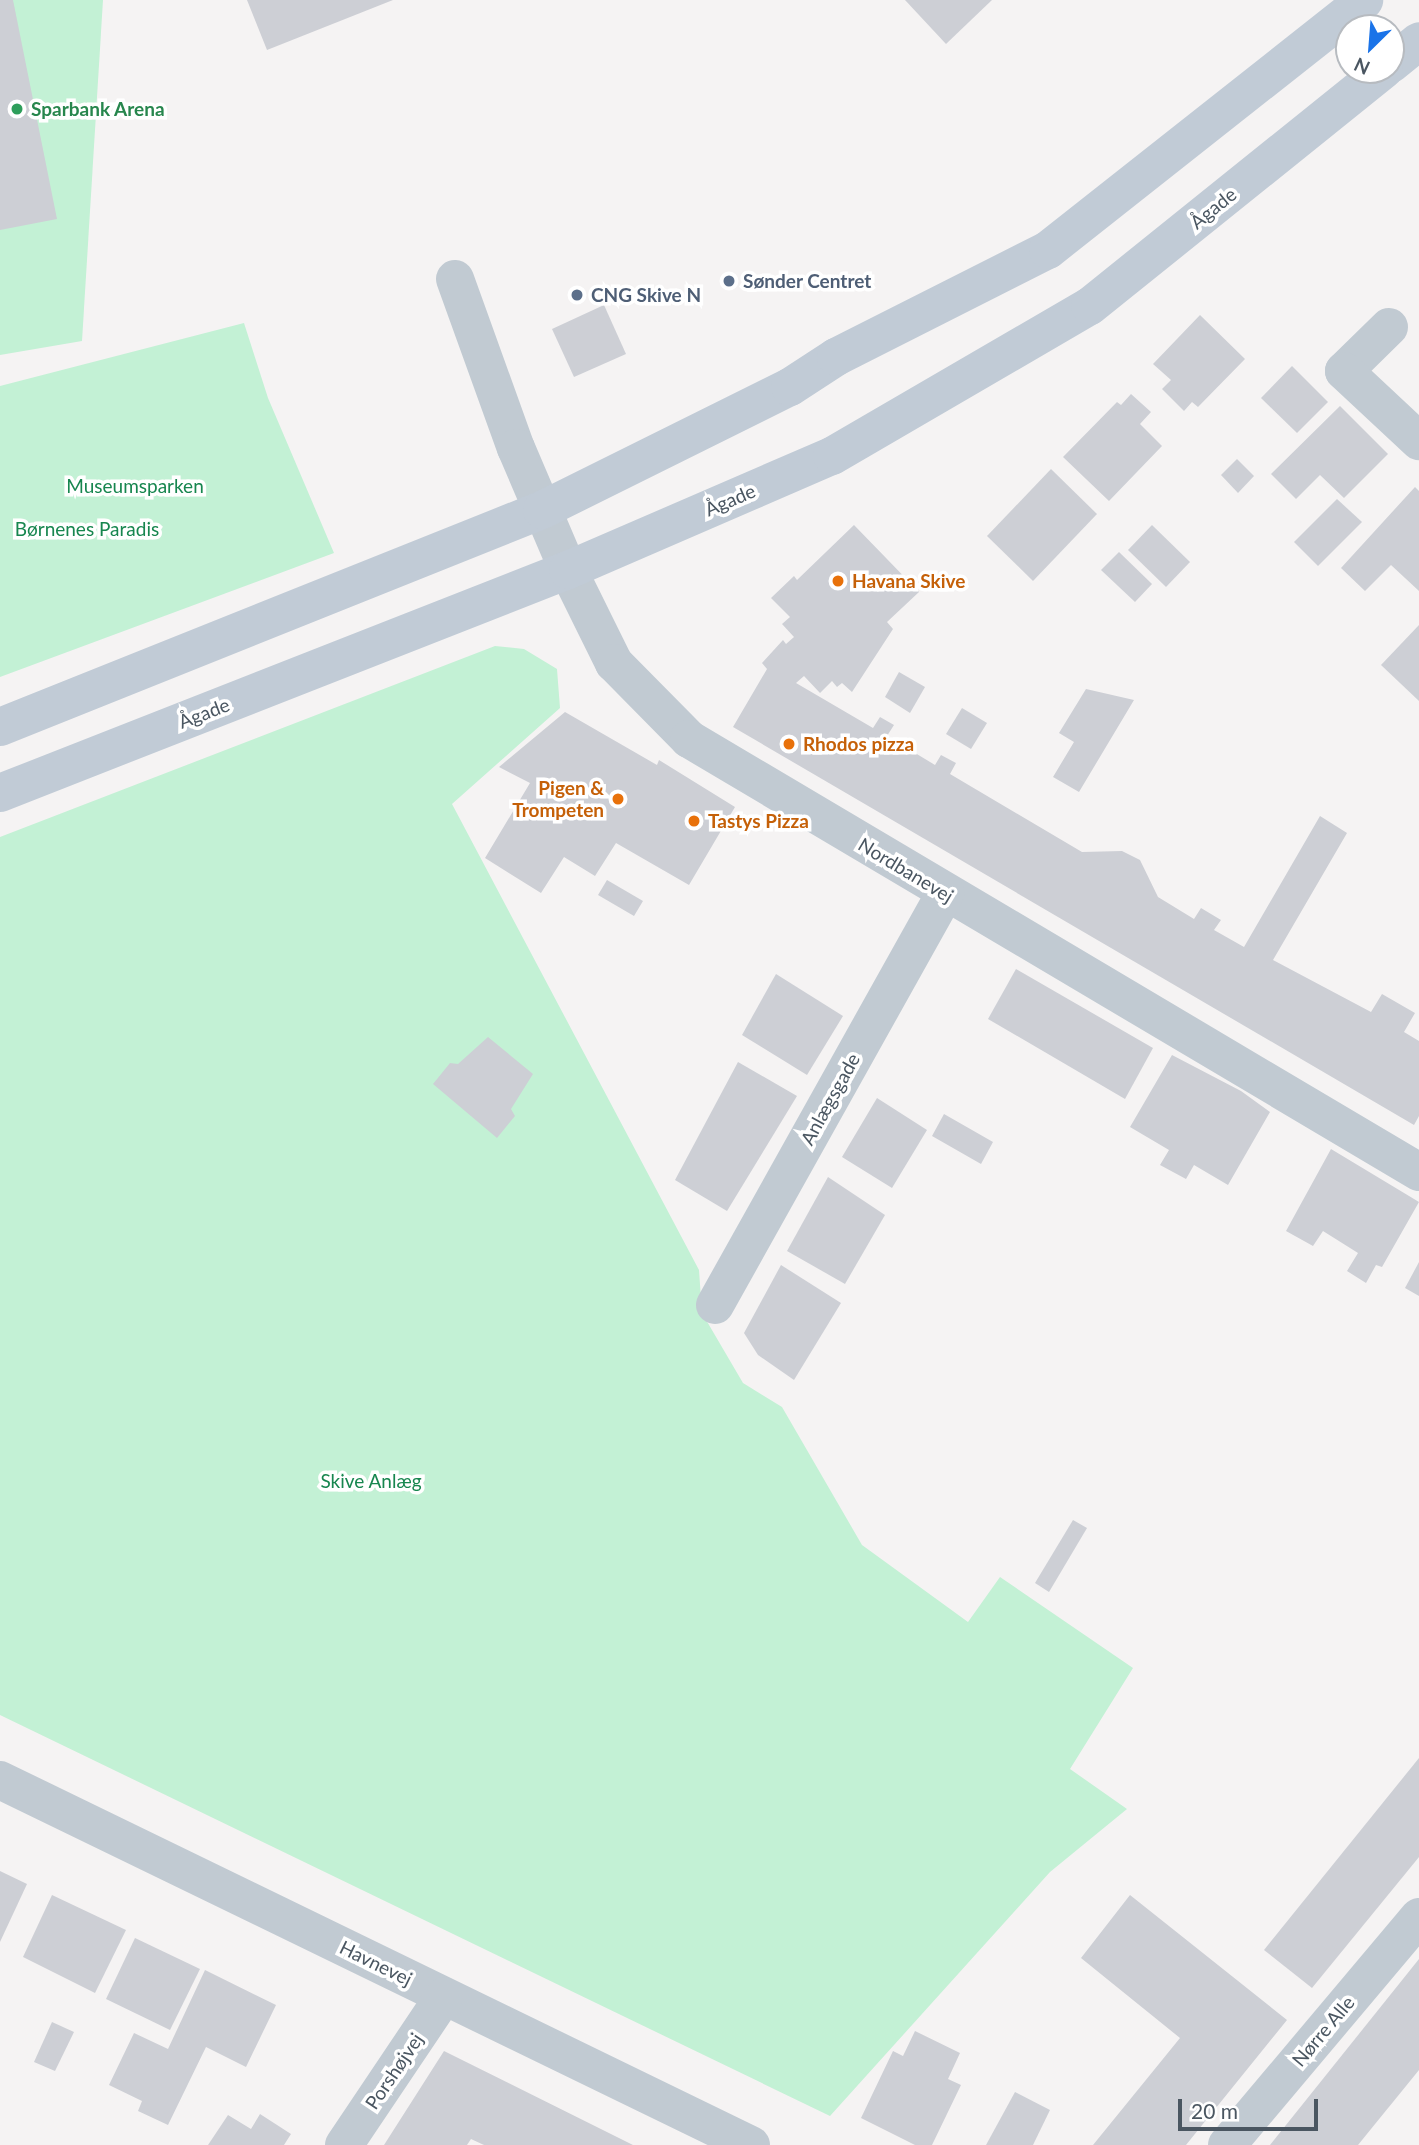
<!DOCTYPE html>
<html>
<head>
<meta charset="utf-8">
<style>
	body { margin:0 }
	#map { position:relative; width:1419px; height:2145px; overflow:hidden; background:#f5f3f3; font-family:Lato,sans-serif }
	div>[style] { position:absolute }
	[style*='--x'] { left:calc(var(--x)*1px); top:calc(var(--y)*1px); width:calc(var(--w)*1px); rotate:calc(var(--a)*1deg) }
	.green>* { inset:0; background:#c3f1d5 }
	.building>* { inset:0; background:#cdcfd5 }
	.street>* { height:38px; margin:-19px; padding:0 19px; transform-origin:19px; border-radius:19px; background:#c1cad2 }
	.secondary>* { height:38px; margin:-19px; padding:0 19px; transform-origin:19px; border-radius:19px; background:#c1cbd6 }
	.dots>* { width:19px; height:19px; translate:-50% -50%; box-sizing:border-box; border:4px solid #fff; border-radius:50% }
	span { translate:-50% -50%; white-space:nowrap; text-align:center; line-height:1.15; -webkit-text-stroke:7px #fff; paint-order:stroke }
	.leisure-label { font-size:19px; color:#27864d; font-weight:700 }
	.left { translate:0 -50%; text-align:left }
	.street-label { font-size:19px; color:#4a5661 }
	.service-label { font-size:19px; color:#4e5e75; font-weight:700 }
	.park-label { font-size:19px; color:#17864f }
	.food-label { font-size:19px; color:#c56008; font-weight:700 }
	.right { translate:-100% -50%; text-align:right }
	.north { position:absolute; left:1335px; top:14px; width:70px; height:70px; box-sizing:border-box; background:#fff; border:2px solid #b7bbc0; border-radius:50%; rotate:205deg; font-size:19px; font-weight:700; line-height:28px; text-align:center; color:#4a5661 }
	.north::after { content:''; display:block; margin:auto; width:24px; height:32px; background:#1a73e8; clip-path:polygon(50% 0,100% 100%,50% 72%,0 100%) }
	.scale { position:absolute; left:1178px; top:2099px; width:140px; height:32px; box-sizing:border-box; border:4px solid #4a5661; border-top:0; padding-left:9px; font-size:21px; line-height:24px; white-space:nowrap; color:#4a5661; -webkit-text-stroke:5px #fff; paint-order:stroke }
</style>
</head>
<body>
<div id="map">
	<div class="green">
		<i style="clip-path:polygon(0 0,103px 0,82px 341px,0 355px)"></i>
		<i style="clip-path:polygon(244px 323px,268px 398px,334px 553px,0 677px,0 386px)"></i>
		<i style="clip-path:polygon(495px 646px,524px 649px,557px 669px,560px 708px,452px 804px,699px 1270px,702px 1313px,743px 1383px,782px 1407px,862px 1545px,968px 1622px,1000px 1577px,1133px 1668px,1070px 1769px,1127px 1809px,1050px 1872px,830px 2116px,0 1715px,0 837px)"></i>
	</div>
	<div class="building">
		<i style="clip-path:polygon(0 0,13px 0,57px 219px,0 230px)"></i>
		<i style="clip-path:polygon(247px 0,393px 0,267px 50px)"></i>
		<i style="clip-path:polygon(905px 0,992px 0,946px 44px)"></i>
		<i style="clip-path:polygon(604px 305px,626px 354px,574px 377px,552px 329px)"></i>
		<i style="clip-path:polygon(1200px 315px,1245px 359px,1198px 407px,1192px 402px,1184px 411px,1162px 389px,1171px 380px,1153px 364px)"></i>
		<i style="clip-path:polygon(1292px 366px,1328px 402px,1297px 433px,1261px 398px)"></i>
		<i style="clip-path:polygon(1131px 394px,1151px 412px,1140px 424px,1162px 446px,1109px 501px,1063px 457px,1117px 402px,1121px 405px)"></i>
		<i style="clip-path:polygon(1340px 406px,1388px 454px,1344px 498px,1320px 475px,1296px 499px,1271px 474px)"></i>
		<i style="clip-path:polygon(1237px 459px,1254px 476px,1238px 493px,1221px 475px)"></i>
		<i style="clip-path:polygon(1051px 469px,1097px 514px,1033px 581px,987px 536px)"></i>
		<i style="clip-path:polygon(1415px 487px,1419px 491px,1419px 591px,1391px 565px,1365px 591px,1341px 568px)"></i>
		<i style="clip-path:polygon(1337px 499px,1362px 522px,1318px 566px,1294px 542px)"></i>
		<i style="clip-path:polygon(854px 525px,919px 592px,887px 622px,893px 629px,852px 692px,842px 683px,837px 687px,832px 681px,820px 693px,804px 676px,796px 683px,873px 728px,880px 717px,894px 725px,887px 736px,935px 765px,941px 755px,956px 763px,950px 774px,1082px 852px,1122px 851px,1140px 860px,1158px 897px,1194px 919px,1201px 908px,1221px 920px,1214px 930px,1244px 947px,1320px 816px,1347px 833px,1273px 960px,1371px 1012px,1382px 994px,1415px 1013px,1404px 1032px,1419px 1041px,1419px 1116px,1414px 1125px,733px 727px,767px 669px,762px 663px,783px 640px,786px 644px,794px 637px,782px 624px,790px 617px,771px 598px,794px 576px,797px 580px)"></i>
		<i style="clip-path:polygon(1152px 525px,1190px 562px,1166px 587px,1128px 550px)"></i>
		<i style="clip-path:polygon(1119px 552px,1152px 584px,1135px 602px,1101px 570px)"></i>
		<i style="clip-path:polygon(1419px 625px,1419px 701px,1381px 665px)"></i>
		<i style="clip-path:polygon(899px 672px,925px 687px,910px 713px,885px 697px)"></i>
		<i style="clip-path:polygon(1086px 689px,1134px 700px,1079px 792px,1053px 777px,1074px 742px,1059px 733px)"></i>
		<i style="clip-path:polygon(962px 708px,987px 723px,971px 749px,946px 734px)"></i>
		<i style="clip-path:polygon(565px 712px,657px 765px,659px 760px,735px 807px,689px 885px,616px 843px,595px 876px,564px 857px,541px 893px,485px 858px,530px 783px,499px 767px)"></i>
		<i style="clip-path:polygon(607px 880px,643px 901px,634px 916px,598px 895px)"></i>
		<i style="clip-path:polygon(1016px 969px,1153px 1048px,1125px 1099px,988px 1019px)"></i>
		<i style="clip-path:polygon(776px 974px,843px 1016px,807px 1075px,742px 1035px)"></i>
		<i style="clip-path:polygon(488px 1037px,533px 1074px,511px 1109px,515px 1116px,497px 1138px,433px 1084px,450px 1063px,458px 1064px)"></i>
		<i style="clip-path:polygon(1172px 1055px,1241px 1091px,1270px 1112px,1228px 1185px,1194px 1165px,1186px 1179px,1160px 1165px,1169px 1150px,1130px 1127px)"></i>
		<i style="clip-path:polygon(738px 1062px,797px 1096px,727px 1211px,675px 1180px)"></i>
		<i style="clip-path:polygon(877px 1098px,927px 1130px,892px 1188px,842px 1157px)"></i>
		<i style="clip-path:polygon(944px 1114px,993px 1142px,981px 1164px,932px 1136px)"></i>
		<i style="clip-path:polygon(1331px 1149px,1419px 1202px,1382px 1267px,1376px 1265px,1366px 1283px,1347px 1271px,1358px 1253px,1323px 1231px,1313px 1246px,1286px 1231px)"></i>
		<i style="clip-path:polygon(828px 1177px,885px 1215px,845px 1284px,787px 1251px)"></i>
		<i style="clip-path:polygon(1419px 1262px,1419px 1296px,1405px 1288px)"></i>
		<i style="clip-path:polygon(781px 1265px,841px 1303px,794px 1380px,758px 1355px,744px 1333px)"></i>
		<i style="clip-path:polygon(1073px 1520px,1087px 1528px,1049px 1592px,1035px 1583px)"></i>
		<i style="clip-path:polygon(1419px 1758px,1419px 1857px,1312px 1988px,1264px 1950px)"></i>
		<i style="clip-path:polygon(0 1871px,27px 1884px,0 1942px)"></i>
		<i style="clip-path:polygon(52px 1895px,126px 1930px,95px 1993px,23px 1957px)"></i>
		<i style="clip-path:polygon(1130px 1895px,1287px 2020px,1186px 2145px,1093px 2145px,1180px 2038px,1081px 1958px)"></i>
		<i style="clip-path:polygon(135px 1938px,200px 1969px,170px 2030px,106px 1999px)"></i>
		<i style="clip-path:polygon(1419px 1959px,1419px 2070px,1358px 2145px,1270px 2145px)"></i>
		<i style="clip-path:polygon(205px 1970px,276px 2005px,246px 2067px,206px 2047px,168px 2125px,138px 2111px,142px 2101px,109px 2085px,134px 2033px,168px 2049px)"></i>
		<i style="clip-path:polygon(52px 2022px,74px 2032px,55px 2071px,34px 2062px)"></i>
		<i style="clip-path:polygon(915px 2031px,960px 2053px,948px 2079px,961px 2085px,932px 2145px,915px 2145px,861px 2118px,893px 2051px,903px 2056px)"></i>
		<i style="clip-path:polygon(444px 2051px,633px 2145px,484px 2145px,471px 2139px,467px 2145px,384px 2145px)"></i>
		<i style="clip-path:polygon(1015px 2092px,1050px 2110px,1033px 2145px,986px 2145px)"></i>
		<i style="clip-path:polygon(260px 2114px,291px 2134px,284px 2145px,208px 2145px,228px 2115px,251px 2129px)"></i>
	</div>
	<div class="street">
		<i style="--x:455;--y:279;--w:180;--a:70.2"></i>
		<i style="--x:516;--y:448;--w:133;--a:66.9"></i>
		<i style="--x:568;--y:570;--w:104;--a:63.7"></i>
		<i style="--x:614;--y:663;--w:107;--a:45.4"></i>
		<i style="--x:689;--y:739;--w:849;--a:30.67"></i>
		<i style="--x:1389;--y:327;--w:63;--a:135.6"></i>
		<i style="--x:1344;--y:371;--w:103;--a:43"></i>
		<i style="--x:715;--y:1305;--w:472;--a:-60.8"></i>
		<i style="--x:0;--y:1780;--w:835;--a:25.92"></i>
		<i style="--x:344;--y:2145;--w:179;--a:-56.1"></i>
		<i style="--x:1227;--y:2145;--w:298;--a:-49.9"></i>
	</div>
	<div class="secondary">
		<i style="--x:1391;--y:64;--w:36;--a:-39"></i>
		<i style="--x:0;--y:727;--w:584;--a:-21.82"></i>
		<i style="--x:542;--y:510;--w:277;--a:-26.4"></i>
		<i style="--x:790;--y:387;--w:55;--a:-33.1"></i>
		<i style="--x:836;--y:357;--w:237;--a:-26.8"></i>
		<i style="--x:1048;--y:250;--w:403;--a:-38.3"></i>
		<i style="--x:0;--y:793;--w:610;--a:-21.44"></i>
		<i style="--x:568;--y:570;--w:288;--a:-23.4"></i>
		<i style="--x:832;--y:456;--w:298;--a:-30.2"></i>
		<i style="--x:1090;--y:306;--w:377;--a:-38.8"></i>
	</div>
	<div class="dots">
		<i style="left:17px;top:109px;background:#2e9e5b"></i>
		<i style="left:729px;top:281px;background:#5c6f8a"></i>
		<i style="left:577px;top:295px;background:#5c6f8a"></i>
		<i style="left:838px;top:581px;background:#e8710a"></i>
		<i style="left:789px;top:744px;background:#e8710a"></i>
		<i style="left:618px;top:799px;background:#e8710a"></i>
		<i style="left:694px;top:821px;background:#e8710a"></i>
	</div>
	<div class="leisure-label">
		<span class="left" style="left:31px;top:109px">Sparbank Arena</span>
	</div>
	<div class="street-label">
		<span style="left:1213px;top:208px;rotate:-39deg">Ågade</span>
		<span style="left:730px;top:500px;rotate:-23deg">Ågade</span>
		<span style="left:204px;top:713px;rotate:-21deg">Ågade</span>
		<span style="left:906px;top:870px;rotate:31deg">Nordbanevej</span>
		<span style="left:830px;top:1099px;rotate:-61deg">Anlægsgade</span>
		<span style="left:376px;top:1963px;rotate:26deg">Havnevej</span>
		<span style="left:1323px;top:2031px;rotate:-50deg">Nørre Alle</span>
		<span style="left:394px;top:2071px;rotate:-56deg">Porshøjvej</span>
	</div>
	<div class="service-label">
		<span class="left" style="left:743px;top:281px">Sønder Centret</span>
		<span class="left" style="left:591px;top:295px">CNG Skive N</span>
	</div>
	<div class="park-label">
		<span style="left:135px;top:486px">Museumsparken</span>
		<span style="left:87px;top:529px">Børnenes Paradis</span>
		<span style="left:371px;top:1481px">Skive Anlæg</span>
	</div>
	<div class="food-label">
		<span class="left" style="left:852px;top:581px">Havana Skive</span>
		<span class="left" style="left:803px;top:744px">Rhodos pizza</span>
		<span class="right" style="left:604px;top:799px">Pigen &amp;<br>Trompeten</span>
		<span class="left" style="left:708px;top:821px">Tastys Pizza</span>
	</div>
	<div class="north">N</div>
	<div class="scale">20 m</div>
</div>
</body>
</html>
